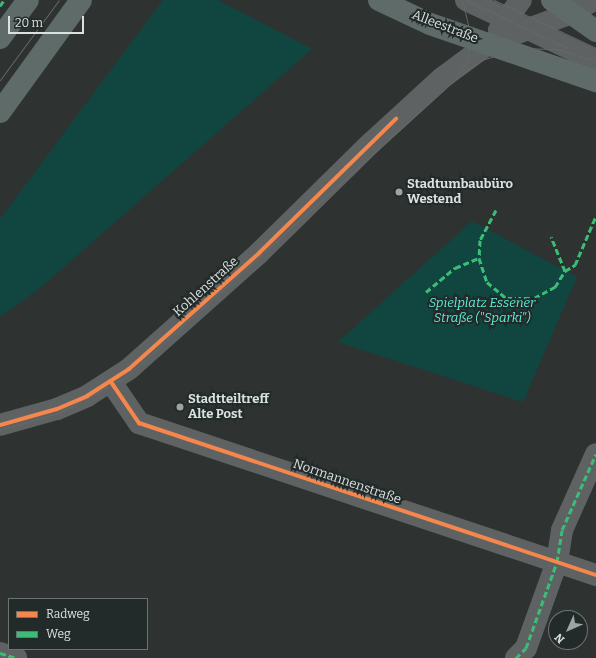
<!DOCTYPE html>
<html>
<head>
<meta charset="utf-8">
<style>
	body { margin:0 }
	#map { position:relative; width:596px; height:658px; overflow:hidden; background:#2e3332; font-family:Bitter,serif }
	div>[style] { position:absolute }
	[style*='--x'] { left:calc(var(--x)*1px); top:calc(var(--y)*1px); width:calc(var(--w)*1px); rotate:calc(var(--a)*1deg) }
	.green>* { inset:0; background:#114640 }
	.minor>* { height:22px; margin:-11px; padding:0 11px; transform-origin:11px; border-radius:11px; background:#5e6262 }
	.major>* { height:22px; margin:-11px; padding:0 11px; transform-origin:11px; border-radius:11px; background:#5e6b69 }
	.tram>* { height:1px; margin:-0.5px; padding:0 0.5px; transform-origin:0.5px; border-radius:0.5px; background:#656968 }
	.quiet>* { height:3px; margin-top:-1.5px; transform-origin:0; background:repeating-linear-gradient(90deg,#3abd76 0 6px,transparent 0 9px) }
	.cycleway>* { height:4px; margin:-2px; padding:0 2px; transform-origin:2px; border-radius:2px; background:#f5874c }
	.dots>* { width:11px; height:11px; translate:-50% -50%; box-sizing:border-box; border:2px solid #222b29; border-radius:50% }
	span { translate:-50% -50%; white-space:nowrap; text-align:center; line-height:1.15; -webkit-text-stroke:4px #222b29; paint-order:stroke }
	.street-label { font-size:13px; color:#dbe1e0 }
	.poi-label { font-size:13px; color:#dbe1e0; font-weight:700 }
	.left { translate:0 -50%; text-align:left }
	.park-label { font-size:13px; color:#5bedda; font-style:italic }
	.legend { position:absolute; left:8px; top:598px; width:140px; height:52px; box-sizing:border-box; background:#222b29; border:1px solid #6c7472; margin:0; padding:5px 7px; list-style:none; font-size:12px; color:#dbe1e0 }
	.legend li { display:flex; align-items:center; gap:8px; height:20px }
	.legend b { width:20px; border:1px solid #6c7472 }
	.north { position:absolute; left:548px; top:610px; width:40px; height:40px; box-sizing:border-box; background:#222b29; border:1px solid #6c7472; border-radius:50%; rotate:225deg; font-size:11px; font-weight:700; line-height:16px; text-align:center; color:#dbe1e0 }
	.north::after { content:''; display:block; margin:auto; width:14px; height:18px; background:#9ea4a3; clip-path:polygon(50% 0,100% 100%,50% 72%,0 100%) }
	.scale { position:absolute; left:8px; top:16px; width:76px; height:18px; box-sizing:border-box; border:2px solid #dbe1e0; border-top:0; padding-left:5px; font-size:12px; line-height:14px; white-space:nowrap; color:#dbe1e0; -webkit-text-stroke:3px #222b29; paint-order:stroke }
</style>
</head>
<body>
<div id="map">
	<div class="green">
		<i style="clip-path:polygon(163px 0,218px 0,312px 49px,40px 288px,0 317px,0 219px)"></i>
		<i style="clip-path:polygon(472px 221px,577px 277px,523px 402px,338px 342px)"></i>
	</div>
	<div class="minor">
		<i style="--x:466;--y:0;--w:144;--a:25.1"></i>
		<i style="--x:499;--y:30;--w:37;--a:-54"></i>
		<i style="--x:111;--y:382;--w:50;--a:55.7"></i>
		<i style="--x:139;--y:423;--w:482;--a:18.4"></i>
		<i style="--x:0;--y:425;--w:59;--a:-15.7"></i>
		<i style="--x:57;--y:409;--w:33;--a:-23"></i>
		<i style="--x:87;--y:396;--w:50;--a:-32.7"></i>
		<i style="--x:129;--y:369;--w:174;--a:-41.7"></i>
		<i style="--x:259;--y:253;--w:157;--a:-44.5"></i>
		<i style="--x:371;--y:143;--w:96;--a:-42.5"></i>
		<i style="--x:442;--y:78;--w:57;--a:-36.5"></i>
		<i style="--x:488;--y:44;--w:86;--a:-20.3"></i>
		<i style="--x:569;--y:14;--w:29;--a:-29"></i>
		<i style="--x:0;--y:653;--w:17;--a:17"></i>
		<i style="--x:516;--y:658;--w:14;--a:-45"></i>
		<i style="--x:526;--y:648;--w:91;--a:-70.2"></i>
		<i style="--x:557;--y:562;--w:32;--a:-81"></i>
		<i style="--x:562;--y:530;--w:83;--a:-65.9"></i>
	</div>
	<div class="major">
		<i style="--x:379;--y:0;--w:56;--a:25.2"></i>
		<i style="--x:430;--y:24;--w:176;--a:19"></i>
		<i style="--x:552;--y:0;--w:54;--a:35.2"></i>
		<i style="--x:0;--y:38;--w:47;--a:-53.6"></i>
		<i style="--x:0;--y:112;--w:138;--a:-54.1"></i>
	</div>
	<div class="tram">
		<i style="--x:466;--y:0;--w:112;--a:25.4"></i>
		<i style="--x:494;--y:0;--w:113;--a:25.2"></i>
		<i style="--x:461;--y:75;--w:25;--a:-37"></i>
		<i style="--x:481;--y:60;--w:43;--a:-16.3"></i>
		<i style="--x:522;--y:48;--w:36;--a:2"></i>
		<i style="--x:558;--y:49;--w:40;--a:18"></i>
		<i style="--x:0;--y:80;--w:99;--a:-53.6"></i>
		<i style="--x:0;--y:430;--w:64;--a:-16.4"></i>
		<i style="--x:61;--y:412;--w:74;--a:-28.3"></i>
		<i style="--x:126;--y:377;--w:443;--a:-42.1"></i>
		<i style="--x:455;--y:80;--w:23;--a:-59"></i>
		<i style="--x:467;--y:60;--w:22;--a:-80"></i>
		<i style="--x:471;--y:38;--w:39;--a:-103"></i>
	</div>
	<div class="quiet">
		<i style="--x:0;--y:6;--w:7;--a:-56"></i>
		<i style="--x:496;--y:210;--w:34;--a:118"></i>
		<i style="--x:480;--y:240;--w:18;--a:93"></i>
		<i style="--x:479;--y:258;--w:25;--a:72"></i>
		<i style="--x:487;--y:282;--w:25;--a:40"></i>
		<i style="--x:506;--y:298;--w:28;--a:0"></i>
		<i style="--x:534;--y:298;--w:24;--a:-28"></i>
		<i style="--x:555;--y:287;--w:19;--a:-58"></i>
		<i style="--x:565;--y:271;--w:37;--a:-112"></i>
		<i style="--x:565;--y:271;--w:12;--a:-31"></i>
		<i style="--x:575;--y:265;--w:53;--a:-66.8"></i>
		<i style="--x:426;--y:292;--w:38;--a:-40"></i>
		<i style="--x:455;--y:268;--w:26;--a:-23"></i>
		<i style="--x:0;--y:653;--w:17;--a:17"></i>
		<i style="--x:516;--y:658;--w:14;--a:-45"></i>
		<i style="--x:526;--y:648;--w:91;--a:-70.2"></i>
		<i style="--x:557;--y:562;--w:32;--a:-81"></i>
		<i style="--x:562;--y:530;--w:83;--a:-65.9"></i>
	</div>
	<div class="cycleway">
		<i style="--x:111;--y:382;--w:50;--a:55.7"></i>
		<i style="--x:139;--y:423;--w:482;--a:18.4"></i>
		<i style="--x:0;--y:425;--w:59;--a:-15.7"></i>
		<i style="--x:57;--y:409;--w:33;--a:-23"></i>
		<i style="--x:87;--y:396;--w:50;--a:-32.7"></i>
		<i style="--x:129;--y:369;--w:174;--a:-41.7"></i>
		<i style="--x:259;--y:253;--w:192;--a:-44.4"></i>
	</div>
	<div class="dots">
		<i style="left:399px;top:192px;background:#9ea4a3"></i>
		<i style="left:180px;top:407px;background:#9ea4a3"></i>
	</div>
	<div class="street-label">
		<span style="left:445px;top:27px;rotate:21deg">Alleestraße</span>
		<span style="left:206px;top:287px;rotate:-42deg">Kohlenstraße</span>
		<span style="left:347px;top:482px;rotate:19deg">Normannenstraße</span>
	</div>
	<div class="poi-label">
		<span class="left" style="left:407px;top:192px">Stadtumbaubüro<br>Westend</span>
		<span class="left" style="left:188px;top:407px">Stadtteiltreff<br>Alte Post</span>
	</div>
	<div class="park-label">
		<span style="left:482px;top:311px">Spielplatz Essener<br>Straße ("Sparki")</span>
	</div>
	<ul class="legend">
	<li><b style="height:5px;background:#f5874c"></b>Radweg</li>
	<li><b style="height:5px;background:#3abd76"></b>Weg</li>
	</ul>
	<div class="north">N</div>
	<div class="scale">20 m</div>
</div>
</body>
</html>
